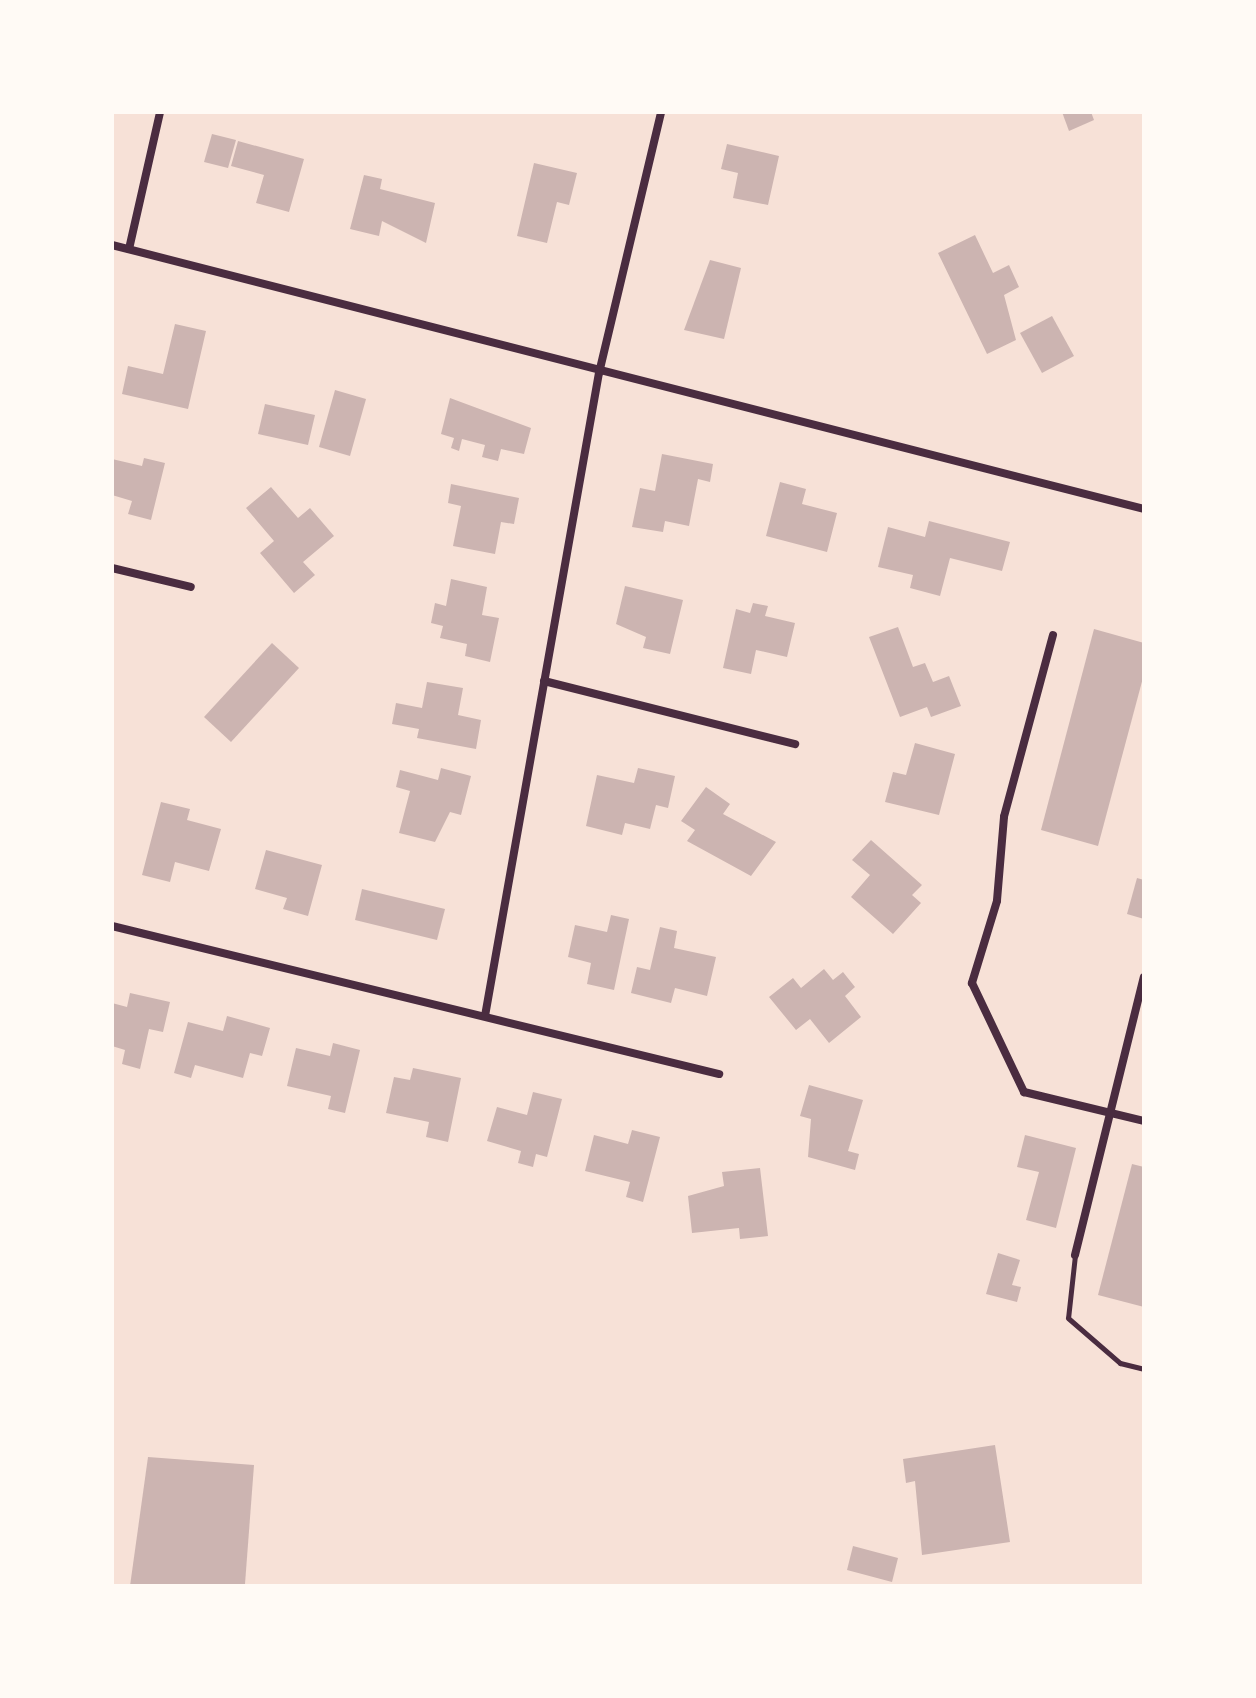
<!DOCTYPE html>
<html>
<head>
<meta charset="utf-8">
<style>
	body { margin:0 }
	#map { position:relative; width:1256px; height:1698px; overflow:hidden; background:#f7e1d7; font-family:Cabin,sans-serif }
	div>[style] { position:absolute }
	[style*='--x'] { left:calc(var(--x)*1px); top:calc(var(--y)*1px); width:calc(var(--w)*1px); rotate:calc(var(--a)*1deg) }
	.building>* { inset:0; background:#ccb4b1 }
	.service>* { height:5px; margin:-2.5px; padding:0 2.5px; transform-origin:2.5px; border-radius:2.5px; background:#4a2c40 }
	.minor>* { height:8px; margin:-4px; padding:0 4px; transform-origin:4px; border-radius:4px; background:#4a2c40 }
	span { translate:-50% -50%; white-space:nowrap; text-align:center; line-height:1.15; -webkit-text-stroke:6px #fffaf5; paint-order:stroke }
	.frame { position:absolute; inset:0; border:114px solid #fffaf5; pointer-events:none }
</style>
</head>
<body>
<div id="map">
	<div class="building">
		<i style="clip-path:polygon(1062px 112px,1091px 112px,1094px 120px,1069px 131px)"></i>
		<i style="clip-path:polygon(212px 134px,236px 140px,228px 168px,204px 162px)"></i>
		<i style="clip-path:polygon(238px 141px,304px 159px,289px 212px,256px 203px,264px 175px,231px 166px)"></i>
		<i style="clip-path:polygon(727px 144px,779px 156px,768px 205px,733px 198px,738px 173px,721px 169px)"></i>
		<i style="clip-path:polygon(534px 163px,577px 173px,569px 205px,557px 202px,547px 243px,517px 236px)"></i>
		<i style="clip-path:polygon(364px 175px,382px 179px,380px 189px,435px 203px,426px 243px,382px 221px,379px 236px,350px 229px)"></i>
		<i style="clip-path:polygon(975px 235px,993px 273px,1009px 265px,1019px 287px,1004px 295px,1016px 340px,987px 354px,938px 253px)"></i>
		<i style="clip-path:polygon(710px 260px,741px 268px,724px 339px,684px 330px)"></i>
		<i style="clip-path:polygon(1052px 316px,1074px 356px,1042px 373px,1020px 333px)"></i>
		<i style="clip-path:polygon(175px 324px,206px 331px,188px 409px,122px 394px,128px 366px,163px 374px)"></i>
		<i style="clip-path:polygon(335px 390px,366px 399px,350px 456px,319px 447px)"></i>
		<i style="clip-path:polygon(450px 398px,531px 428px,524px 454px,501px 449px,498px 461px,482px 457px,485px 445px,462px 439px,459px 451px,451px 448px,454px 438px,441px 434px)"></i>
		<i style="clip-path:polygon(265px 404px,315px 415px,308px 445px,258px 434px)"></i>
		<i style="clip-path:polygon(662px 454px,713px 464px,710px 482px,698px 479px,689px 526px,665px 521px,663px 532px,632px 527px,640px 488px,655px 491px)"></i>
		<i style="clip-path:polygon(144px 458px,165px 463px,151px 520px,128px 514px,132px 501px,112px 495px,112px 459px,142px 466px)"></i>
		<i style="clip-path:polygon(780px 482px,806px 489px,802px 504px,837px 513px,827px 552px,766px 536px)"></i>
		<i style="clip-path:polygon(451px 484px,519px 498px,514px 524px,501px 522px,495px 554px,453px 546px,461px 506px,448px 503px)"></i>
		<i style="clip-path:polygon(271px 487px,298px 518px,310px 508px,334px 536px,303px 562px,315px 575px,294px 593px,260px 553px,274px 541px,246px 508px)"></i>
		<i style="clip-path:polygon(929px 521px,1010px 542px,1002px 571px,950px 558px,940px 596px,910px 588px,913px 575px,878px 567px,888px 527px,925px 537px)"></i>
		<i style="clip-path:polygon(451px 579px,487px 587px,482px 615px,499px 618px,490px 662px,465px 656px,467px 644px,440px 638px,443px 626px,431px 623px,435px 603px,446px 606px)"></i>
		<i style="clip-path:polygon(625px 586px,683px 600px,670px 654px,643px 648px,646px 637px,616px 624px)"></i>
		<i style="clip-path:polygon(753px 603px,768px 606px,765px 616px,795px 623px,787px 657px,756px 650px,751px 674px,723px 668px,736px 609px,750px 613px)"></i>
		<i style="clip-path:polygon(898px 627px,913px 667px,925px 663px,933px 682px,949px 676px,961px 706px,931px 717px,927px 707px,900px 717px,869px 637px)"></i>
		<i style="clip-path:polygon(1094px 629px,1144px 643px,1144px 674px,1098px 846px,1041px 830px)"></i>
		<i style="clip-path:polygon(272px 643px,299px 668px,231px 742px,204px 717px)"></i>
		<i style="clip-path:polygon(427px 682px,463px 688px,458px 715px,481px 720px,476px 749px,417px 738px,419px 729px,392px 724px,396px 703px,422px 708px)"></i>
		<i style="clip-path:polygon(915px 743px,955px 754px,939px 815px,885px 802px,893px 772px,906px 775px)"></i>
		<i style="clip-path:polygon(441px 768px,471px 776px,461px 815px,450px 812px,435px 842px,399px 833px,410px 791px,396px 787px,400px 770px,438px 780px)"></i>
		<i style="clip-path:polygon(638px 768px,675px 776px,668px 808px,656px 805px,650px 829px,625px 823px,622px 835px,586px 826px,597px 775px,634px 783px)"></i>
		<i style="clip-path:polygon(706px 787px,730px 804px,723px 814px,776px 842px,751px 876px,687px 841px,695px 830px,681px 821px)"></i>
		<i style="clip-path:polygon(161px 802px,190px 809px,187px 820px,221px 829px,209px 871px,175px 862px,170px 882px,142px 875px)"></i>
		<i style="clip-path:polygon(871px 840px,922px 885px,912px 895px,921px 903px,893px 934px,851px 897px,870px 875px,852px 860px)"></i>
		<i style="clip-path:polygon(266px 850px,322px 865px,308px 916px,283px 909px,287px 898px,255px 889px)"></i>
		<i style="clip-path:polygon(1137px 878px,1144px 880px,1144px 919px,1127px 914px)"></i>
		<i style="clip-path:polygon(362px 889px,445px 909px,437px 940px,355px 920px)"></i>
		<i style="clip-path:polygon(611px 915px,629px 919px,614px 990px,587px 984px,591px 963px,568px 957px,575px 925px,607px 932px)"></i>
		<i style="clip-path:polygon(660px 927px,677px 931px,674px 948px,716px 957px,707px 996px,675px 988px,671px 1003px,631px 993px,637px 967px,650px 970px)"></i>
		<i style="clip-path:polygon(824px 969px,833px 980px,843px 972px,855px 987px,845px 996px,861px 1017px,829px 1043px,810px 1019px,796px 1030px,769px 997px,793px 978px,801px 988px)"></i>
		<i style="clip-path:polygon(130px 993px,170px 1002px,163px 1032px,149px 1029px,140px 1069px,122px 1064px,125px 1050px,112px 1046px,112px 1003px,127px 1007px)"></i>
		<i style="clip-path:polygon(227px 1016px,270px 1028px,262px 1056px,250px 1053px,243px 1078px,195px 1065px,191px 1078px,174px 1073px,188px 1022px,223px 1031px)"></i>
		<i style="clip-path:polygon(333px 1043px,360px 1050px,345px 1113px,328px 1109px,331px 1096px,287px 1086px,296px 1048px,330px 1056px)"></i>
		<i style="clip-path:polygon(413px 1068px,461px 1078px,448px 1142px,426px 1137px,429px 1122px,386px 1113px,394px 1077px,410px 1080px)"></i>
		<i style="clip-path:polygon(809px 1085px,863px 1100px,848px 1151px,859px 1154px,855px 1170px,808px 1157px,811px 1119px,800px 1116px)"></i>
		<i style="clip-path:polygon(533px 1092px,562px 1099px,547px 1157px,536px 1154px,533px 1167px,518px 1163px,521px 1151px,487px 1141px,497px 1107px,527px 1115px)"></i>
		<i style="clip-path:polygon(632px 1130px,660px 1137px,643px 1202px,626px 1197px,630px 1182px,585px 1171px,594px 1135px,628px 1144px)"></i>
		<i style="clip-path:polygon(1025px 1135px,1076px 1148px,1056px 1228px,1026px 1220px,1039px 1172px,1017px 1167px)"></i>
		<i style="clip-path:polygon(1132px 1164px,1144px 1167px,1144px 1307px,1098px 1295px)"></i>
		<i style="clip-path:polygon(760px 1168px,768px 1236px,740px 1239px,739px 1228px,692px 1233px,688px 1196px,724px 1186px,722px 1172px)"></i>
		<i style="clip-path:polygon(998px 1253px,1020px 1260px,1012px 1285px,1021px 1287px,1017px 1302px,986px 1294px)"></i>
		<i style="clip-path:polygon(995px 1445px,1010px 1542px,922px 1555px,915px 1481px,906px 1483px,903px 1459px)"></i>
		<i style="clip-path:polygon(148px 1457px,254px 1465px,245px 1584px,130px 1586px)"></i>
		<i style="clip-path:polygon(853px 1546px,898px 1558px,892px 1582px,847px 1570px)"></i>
	</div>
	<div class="service">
		<i style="--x:1075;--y:1255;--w:63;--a:96.3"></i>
		<i style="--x:1068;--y:1318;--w:69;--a:40.9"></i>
		<i style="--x:1120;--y:1363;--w:25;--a:14"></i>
	</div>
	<div class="minor">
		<i style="--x:112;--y:245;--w:1065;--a:14.35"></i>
		<i style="--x:129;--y:249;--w:140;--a:-77.2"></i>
		<i style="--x:112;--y:568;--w:81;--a:13.5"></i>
		<i style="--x:1053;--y:635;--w:188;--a:105.1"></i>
		<i style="--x:1004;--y:817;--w:84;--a:94.8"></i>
		<i style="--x:997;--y:901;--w:86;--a:107"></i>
		<i style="--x:972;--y:983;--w:121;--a:64.5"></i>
		<i style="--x:1024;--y:1092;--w:123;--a:13.6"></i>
		<i style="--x:544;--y:681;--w:259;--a:14.1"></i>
		<i style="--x:112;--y:926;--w:625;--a:13.7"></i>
		<i style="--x:485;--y:1016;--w:653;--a:-79.95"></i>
		<i style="--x:599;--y:373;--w:268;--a:-76.6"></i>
		<i style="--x:1075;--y:1255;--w:286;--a:-76.1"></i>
	</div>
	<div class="frame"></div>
</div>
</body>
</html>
